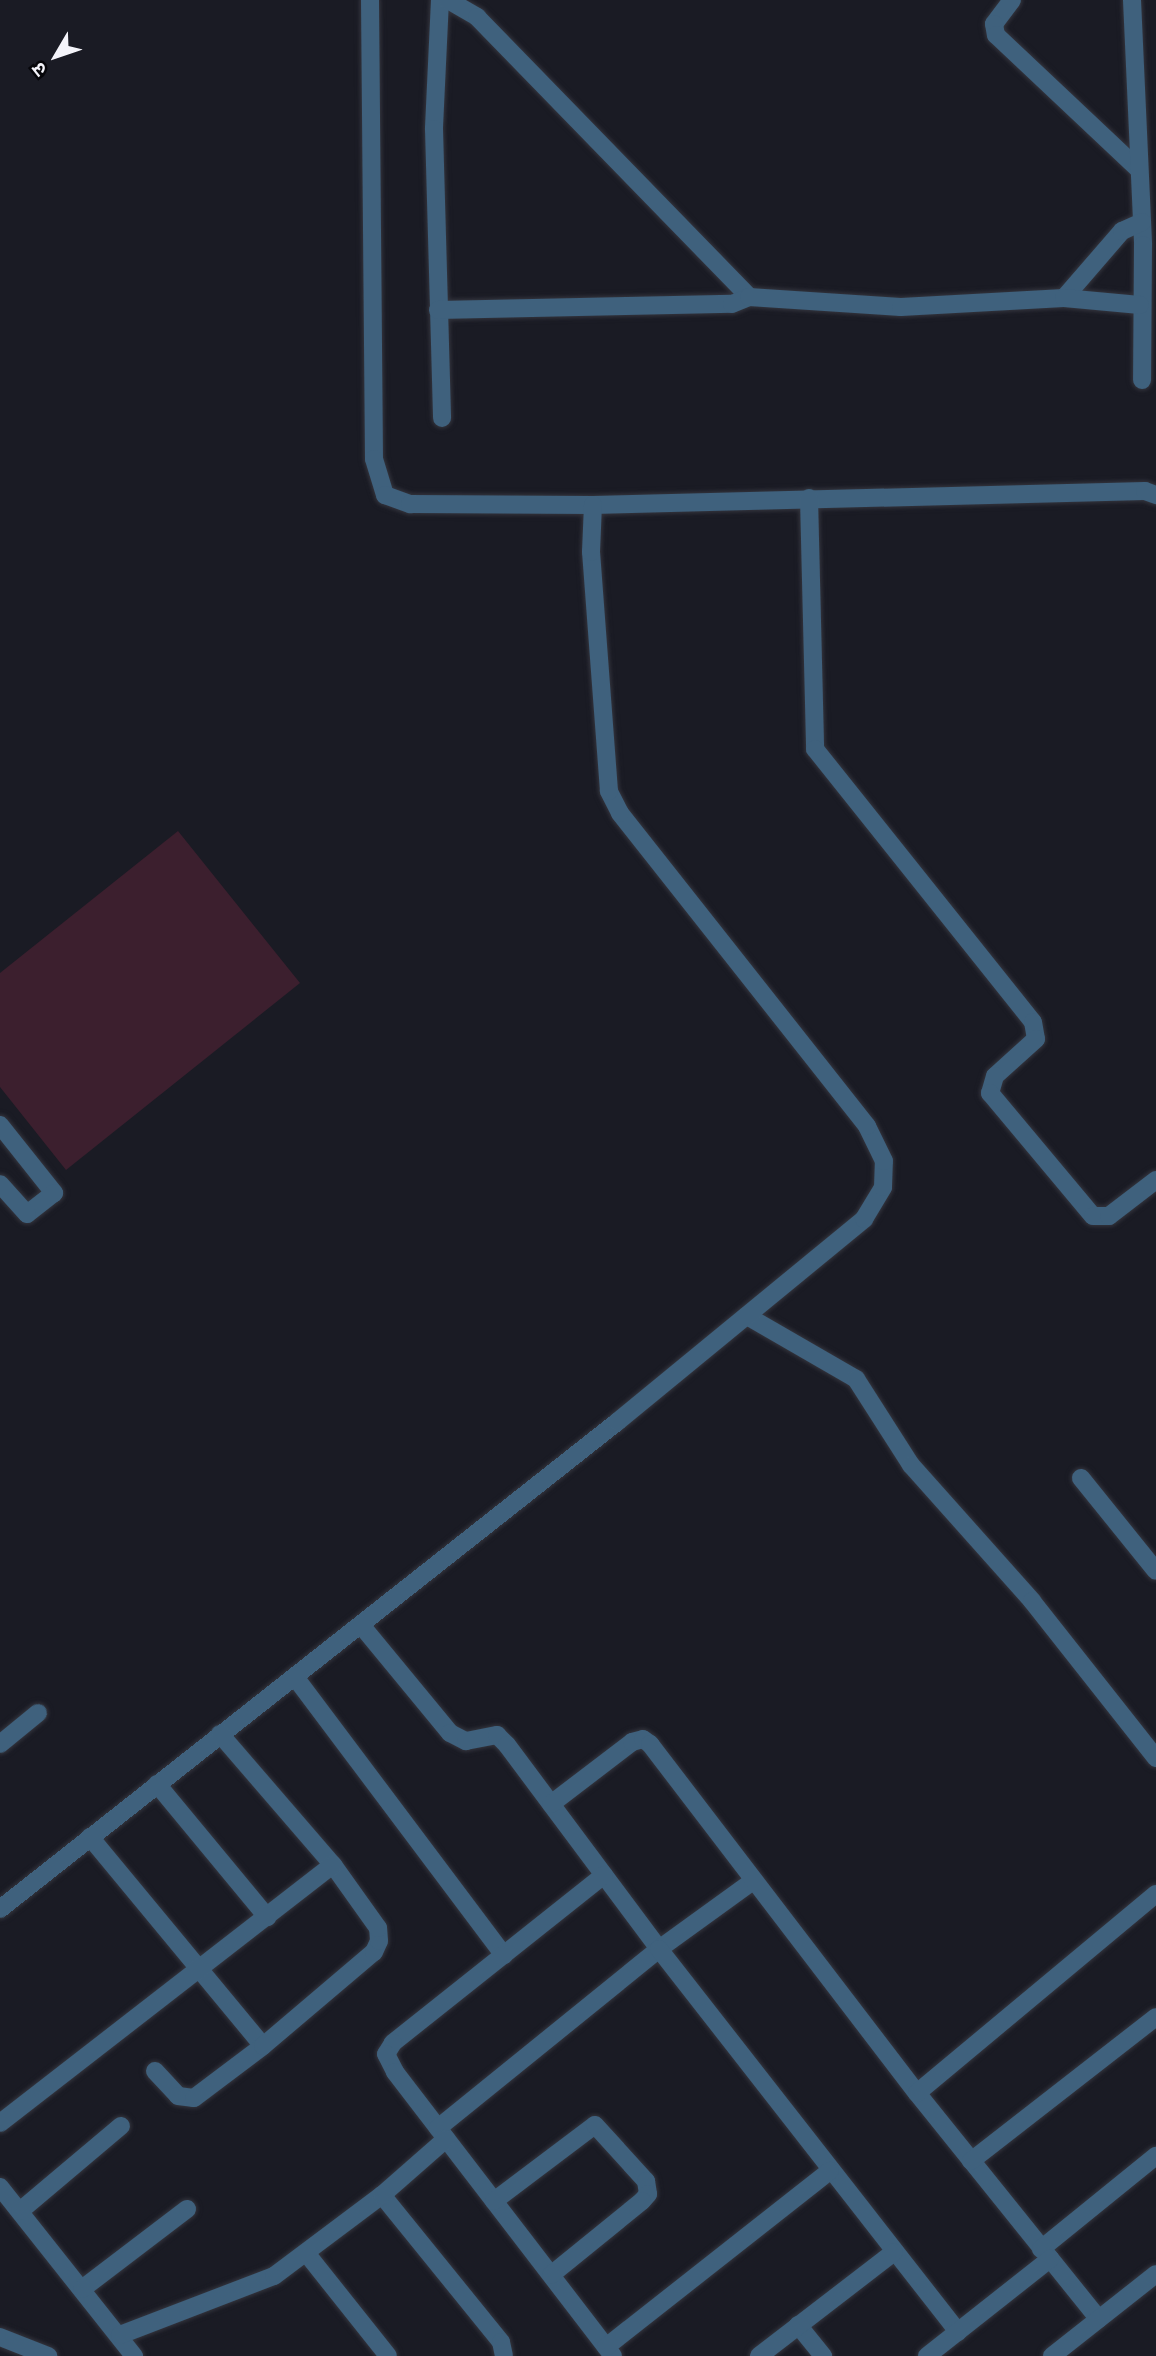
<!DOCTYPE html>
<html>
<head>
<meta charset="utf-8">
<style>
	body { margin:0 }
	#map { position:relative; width:1156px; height:2356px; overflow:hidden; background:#1a1b24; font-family:Cabin,"Noto Sans Devanagari",sans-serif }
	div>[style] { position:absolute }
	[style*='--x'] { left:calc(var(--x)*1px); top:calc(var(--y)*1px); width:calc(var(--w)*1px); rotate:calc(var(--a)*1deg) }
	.green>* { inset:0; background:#3c1f2e }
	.roads { filter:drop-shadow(0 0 2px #34353e) drop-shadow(0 0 2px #34353e) }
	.minor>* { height:18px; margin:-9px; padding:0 9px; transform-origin:9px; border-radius:9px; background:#3f617d }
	span { translate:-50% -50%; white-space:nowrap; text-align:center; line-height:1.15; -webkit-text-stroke:5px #06060a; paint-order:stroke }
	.north { position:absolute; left:21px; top:21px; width:70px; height:70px; -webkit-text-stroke:5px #06060a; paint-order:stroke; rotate:231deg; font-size:19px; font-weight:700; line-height:28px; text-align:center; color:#f4f4fa }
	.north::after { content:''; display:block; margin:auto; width:24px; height:32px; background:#f4f4fa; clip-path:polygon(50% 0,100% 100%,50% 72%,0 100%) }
</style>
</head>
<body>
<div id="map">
	<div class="green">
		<i style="clip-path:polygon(178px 831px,300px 983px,66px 1170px,0 1087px,0 973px)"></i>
	</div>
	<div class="roads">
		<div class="minor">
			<i style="--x:370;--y:0;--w:459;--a:89.5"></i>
			<i style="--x:374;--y:459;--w:38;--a:73"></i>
			<i style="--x:385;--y:495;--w:27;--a:20"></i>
			<i style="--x:410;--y:504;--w:183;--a:0.3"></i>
			<i style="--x:593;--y:505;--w:552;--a:-1.45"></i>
			<i style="--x:1145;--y:491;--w:12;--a:20"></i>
			<i style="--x:440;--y:0;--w:129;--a:92.7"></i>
			<i style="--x:434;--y:129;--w:289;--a:88.4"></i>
			<i style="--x:448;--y:0;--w:34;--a:30"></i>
			<i style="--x:477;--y:17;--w:390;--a:45.8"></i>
			<i style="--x:1012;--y:0;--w:30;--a:127"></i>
			<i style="--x:994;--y:24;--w:11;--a:80"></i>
			<i style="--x:996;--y:35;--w:195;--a:43.3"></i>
			<i style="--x:1132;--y:0;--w:245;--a:87.4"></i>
			<i style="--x:1143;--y:245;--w:135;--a:90.4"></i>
			<i style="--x:1064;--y:298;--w:89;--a:-49.1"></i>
			<i style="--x:1122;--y:231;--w:22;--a:-24"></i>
			<i style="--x:438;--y:310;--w:294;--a:-1.2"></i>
			<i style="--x:732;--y:304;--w:18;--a:-22"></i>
			<i style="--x:749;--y:297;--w:152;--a:3.8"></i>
			<i style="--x:901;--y:307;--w:163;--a:-3.2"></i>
			<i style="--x:1064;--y:298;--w:76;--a:5.3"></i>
			<i style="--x:809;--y:498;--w:251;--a:88.6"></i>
			<i style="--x:815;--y:749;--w:349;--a:51.4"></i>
			<i style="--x:1033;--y:1022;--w:17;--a:80"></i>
			<i style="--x:1036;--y:1039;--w:55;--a:137.9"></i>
			<i style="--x:995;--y:1076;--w:18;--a:106"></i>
			<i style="--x:990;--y:1093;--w:160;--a:50.1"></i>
			<i style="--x:1093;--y:1216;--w:16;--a:0"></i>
			<i style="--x:1109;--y:1216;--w:59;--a:-37.5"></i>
			<i style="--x:0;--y:1125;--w:87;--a:51.5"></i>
			<i style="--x:54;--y:1193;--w:34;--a:142"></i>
			<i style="--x:27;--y:1214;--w:40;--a:-132"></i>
			<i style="--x:747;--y:1316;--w:126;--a:30"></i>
			<i style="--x:856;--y:1379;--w:102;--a:57.4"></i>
			<i style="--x:911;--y:1465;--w:182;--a:48.3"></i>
			<i style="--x:1032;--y:1601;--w:200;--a:51.7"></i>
			<i style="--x:1081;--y:1478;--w:119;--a:51.1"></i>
			<i style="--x:361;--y:1625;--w:140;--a:50.5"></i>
			<i style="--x:450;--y:1733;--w:18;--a:27"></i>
			<i style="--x:466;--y:1741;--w:32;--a:-11"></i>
			<i style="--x:497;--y:1735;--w:14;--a:45"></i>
			<i style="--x:507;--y:1745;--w:254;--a:53.3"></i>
			<i style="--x:659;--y:1949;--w:116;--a:-35.9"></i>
			<i style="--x:295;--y:1677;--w:348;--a:53.1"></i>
			<i style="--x:0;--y:1744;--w:49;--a:-39.2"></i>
			<i style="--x:157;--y:1784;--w:173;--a:50.4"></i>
			<i style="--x:551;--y:1804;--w:102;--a:-37.4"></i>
			<i style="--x:632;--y:1742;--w:11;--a:-15"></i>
			<i style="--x:643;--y:1739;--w:9;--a:36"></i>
			<i style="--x:650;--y:1744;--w:439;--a:52.6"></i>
			<i style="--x:917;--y:2093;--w:290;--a:51.2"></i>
			<i style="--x:90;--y:1837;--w:271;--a:50.4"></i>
			<i style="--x:604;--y:1875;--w:270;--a:141.5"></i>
			<i style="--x:393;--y:2043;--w:13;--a:122"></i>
			<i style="--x:386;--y:2054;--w:20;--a:63"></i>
			<i style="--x:395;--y:2072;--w:358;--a:52.5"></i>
			<i style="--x:0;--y:1909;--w:786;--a:-38.28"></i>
			<i style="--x:617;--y:1422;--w:320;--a:-39.4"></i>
			<i style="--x:864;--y:1219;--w:37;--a:-59"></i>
			<i style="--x:883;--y:1187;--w:26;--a:-88"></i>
			<i style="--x:884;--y:1161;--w:39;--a:-116"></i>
			<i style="--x:867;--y:1126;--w:399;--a:-128.3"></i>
			<i style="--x:620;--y:813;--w:25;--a:-117"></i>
			<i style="--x:609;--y:791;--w:240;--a:-94.3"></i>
			<i style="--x:591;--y:552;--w:47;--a:-87.6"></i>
			<i style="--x:155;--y:2071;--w:34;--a:47"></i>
			<i style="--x:178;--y:2096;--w:16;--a:7"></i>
			<i style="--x:194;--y:2098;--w:86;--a:-37"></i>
			<i style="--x:263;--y:2046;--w:145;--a:-40.3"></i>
			<i style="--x:374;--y:1952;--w:12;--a:-66"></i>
			<i style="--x:379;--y:1941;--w:13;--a:-94"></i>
			<i style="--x:378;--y:1928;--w:77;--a:-125.5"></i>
			<i style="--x:333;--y:1865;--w:173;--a:-130.8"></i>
			<i style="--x:917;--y:2093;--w:311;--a:-39.8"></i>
			<i style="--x:0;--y:2123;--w:421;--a:-37.8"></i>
			<i style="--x:438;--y:2128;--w:284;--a:-39"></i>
			<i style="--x:659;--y:1949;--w:486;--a:52"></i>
			<i style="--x:971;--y:2161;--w:234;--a:-37.9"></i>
			<i style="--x:0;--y:2187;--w:216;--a:51.6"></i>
			<i style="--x:382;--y:2195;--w:189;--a:51"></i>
			<i style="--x:501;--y:2342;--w:14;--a:78"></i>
			<i style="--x:494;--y:2201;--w:126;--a:-37"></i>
			<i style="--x:595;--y:2125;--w:76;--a:47.7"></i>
			<i style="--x:646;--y:2181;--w:13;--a:81"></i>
			<i style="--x:648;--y:2194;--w:9;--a:131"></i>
			<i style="--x:642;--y:2201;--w:117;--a:140.9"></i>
			<i style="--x:20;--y:2211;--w:132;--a:-40.1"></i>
			<i style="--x:1041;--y:2249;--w:148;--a:-39"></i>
			<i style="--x:307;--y:2254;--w:130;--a:51.5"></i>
			<i style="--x:82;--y:2289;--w:132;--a:-37.3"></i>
			<i style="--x:798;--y:2325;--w:40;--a:51"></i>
			<i style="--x:120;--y:2335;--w:165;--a:-21"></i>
			<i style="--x:274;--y:2276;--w:135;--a:-36.9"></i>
			<i style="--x:382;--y:2195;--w:85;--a:-41.2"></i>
			<i style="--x:0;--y:2337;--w:52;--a:21.6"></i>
			<i style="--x:606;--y:2347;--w:285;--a:-38.2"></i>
			<i style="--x:759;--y:2356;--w:170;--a:-37.6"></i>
			<i style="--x:927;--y:2356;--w:157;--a:-38.3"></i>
			<i style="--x:1052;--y:2356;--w:132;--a:-38.3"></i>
		</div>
	</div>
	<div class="north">उ</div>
</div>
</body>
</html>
